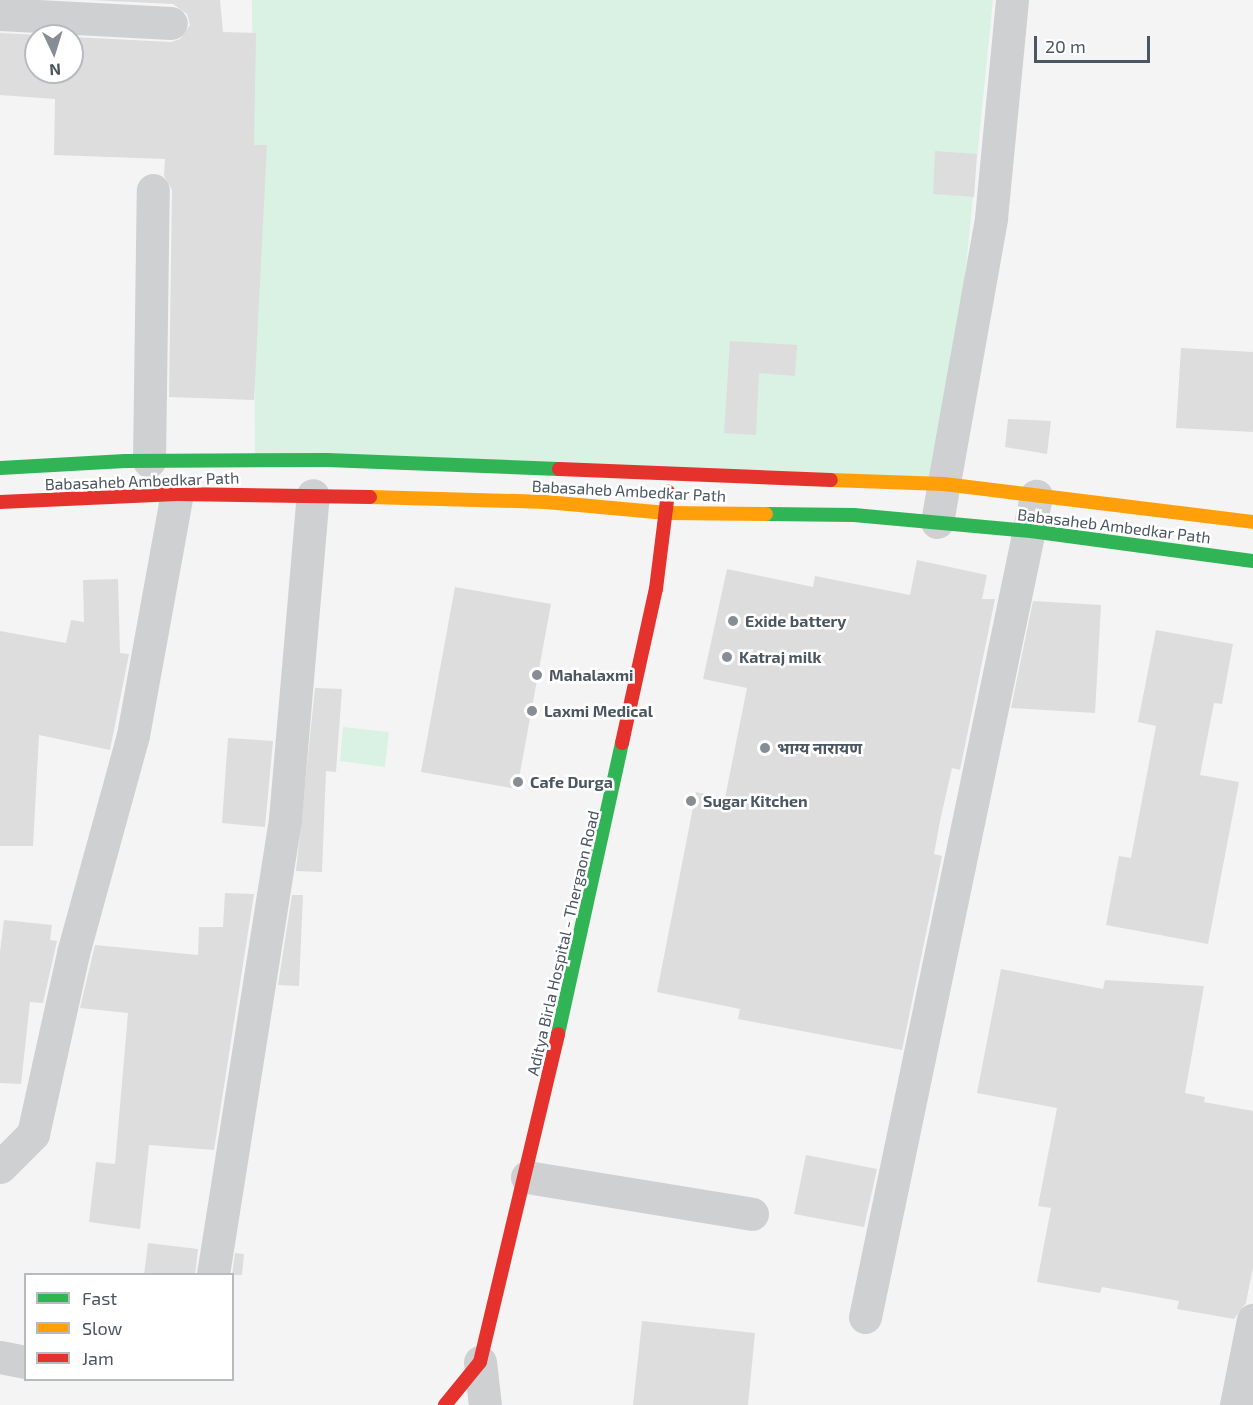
<!DOCTYPE html>
<html>
<head>
<meta charset="utf-8">
<style>
	body { margin:0 }
	#map { position:relative; width:1253px; height:1405px; overflow:hidden; background:#f4f4f4; font-family:"Exo 2","Noto Sans Devanagari",sans-serif }
	div>[style] { position:absolute }
	[style*='--x'] { left:calc(var(--x)*1px); top:calc(var(--y)*1px); width:calc(var(--w)*1px); rotate:calc(var(--a)*1deg) }
	.green>* { inset:0; background:#d9f2e3 }
	.building>* { inset:0; background:#ddddde }
	.street>* { height:33px; margin:-16.5px; padding:0 16.5px; transform-origin:16.5px; border-radius:16.5px; background:#ced0d2 }
	.fast>* { height:14px; margin:-7px; padding:0 7px; transform-origin:7px; border-radius:7px; background:#30b455 }
	.slow>* { height:14px; margin:-7px; padding:0 7px; transform-origin:7px; border-radius:7px; background:#ff9f0a }
	.jam>* { height:14px; margin:-7px; padding:0 7px; transform-origin:7px; border-radius:7px; background:#e5322d }
	.dots>* { width:16px; height:16px; translate:-50% -50%; box-sizing:border-box; border:3px solid #fff; border-radius:50% }
	span { translate:-50% -50%; white-space:nowrap; text-align:center; line-height:1.15; -webkit-text-stroke:5px #fff; paint-order:stroke }
	.street-label { font-size:16px; color:#4a5661 }
	.poi-label { font-size:16px; color:#4a5661; font-weight:700 }
	.left { translate:0 -50%; text-align:left }
	.legend { position:absolute; left:24px; top:1273px; width:210px; height:108px; box-sizing:border-box; background:#fff; border:2px solid #b7bbc0; margin:0; padding:8px 10px; list-style:none; font-size:18px; color:#4a5661 }
	.legend li { display:flex; align-items:center; gap:12px; height:30px }
	.legend b { width:30px; border:2px solid #b7bbc0 }
	.north { position:absolute; left:24px; top:24px; width:60px; height:60px; box-sizing:border-box; background:#fff; border:2px solid #b7bbc0; border-radius:50%; rotate:176deg; font-size:16px; font-weight:700; line-height:24px; text-align:center; color:#4a5661 }
	.north::after { content:''; display:block; margin:auto; width:21px; height:27px; background:#868d94; clip-path:polygon(50% 0,100% 100%,50% 72%,0 100%) }
	.scale { position:absolute; left:1034px; top:36px; width:116px; height:27px; box-sizing:border-box; border:3px solid #4a5661; border-top:0; padding-left:8px; font-size:18px; line-height:21px; white-space:nowrap; color:#4a5661; -webkit-text-stroke:4px #fff; paint-order:stroke }
</style>
</head>
<body>
<div id="map">
	<div class="green">
		<i style="clip-path:polygon(252px 0,993px 0,944px 484px,255px 461px)"></i>
		<i style="clip-path:polygon(343px 727px,389px 732px,385px 767px,340px 761px)"></i>
	</div>
	<div class="building">
		<i style="clip-path:polygon(91px 0,220px 0,223px 32px,256px 33px,254px 145px,267px 145px,254px 400px,169px 397px,172px 190px,164px 176px,165px 159px,54px 155px,55px 99px,0 95px,0 33px,61px 36px,36px 36px,36px 72px,72px 72px,72px 37px,171px 42px,180px 39px,190px 25px,187px 14px,173px 4px)"></i>
		<i style="clip-path:polygon(935px 151px,977px 154px,974px 197px,933px 194px)"></i>
		<i style="clip-path:polygon(730px 341px,797px 345px,795px 376px,759px 373px,756px 435px,724px 433px)"></i>
		<i style="clip-path:polygon(1181px 348px,1253px 352px,1253px 432px,1176px 428px)"></i>
		<i style="clip-path:polygon(1008px 419px,1051px 421px,1047px 454px,1005px 447px)"></i>
		<i style="clip-path:polygon(917px 560px,987px 575px,982px 599px,995px 599px,960px 770px,952px 768px,940px 821px,934px 854px,942px 856px,902px 1050px,738px 1019px,740px 1009px,657px 992px,696px 792px,725px 798px,747px 688px,703px 679px,727px 569px,813px 587px,815px 576px,910px 595px)"></i>
		<i style="clip-path:polygon(118px 579px,120px 653px,129px 654px,110px 750px,39px 735px,33px 846px,0 846px,0 631px,66px 643px,71px 620px,84px 622px,83px 580px)"></i>
		<i style="clip-path:polygon(455px 587px,551px 604px,517px 789px,421px 772px)"></i>
		<i style="clip-path:polygon(1033px 601px,1101px 605px,1095px 713px,1011px 708px)"></i>
		<i style="clip-path:polygon(1156px 630px,1233px 644px,1222px 704px,1214px 703px,1200px 775px,1239px 782px,1208px 944px,1106px 925px,1119px 856px,1131px 858px,1156px 726px,1138px 722px)"></i>
		<i style="clip-path:polygon(315px 688px,342px 689px,336px 772px,326px 771px,322px 872px,296px 871px)"></i>
		<i style="clip-path:polygon(228px 738px,273px 741px,265px 827px,222px 823px)"></i>
		<i style="clip-path:polygon(225px 893px,254px 894px,214px 1150px,149px 1145px,140px 1229px,89px 1222px,96px 1162px,115px 1164px,128px 1013px,80px 1008px,95px 945px,198px 955px,199px 927px,223px 927px)"></i>
		<i style="clip-path:polygon(292px 895px,303px 895px,299px 986px,278px 985px)"></i>
		<i style="clip-path:polygon(4px 920px,52px 925px,50px 940px,57px 941px,43px 1003px,30px 1002px,21px 1084px,0 1083px,0 952px)"></i>
		<i style="clip-path:polygon(1001px 969px,1103px 989px,1105px 980px,1204px 986px,1185px 1093px,1205px 1097px,1204px 1102px,1253px 1111px,1253px 1267px,1246px 1303px,1234px 1319px,1177px 1309px,1179px 1301px,1102px 1287px,1100px 1293px,1037px 1282px,1051px 1208px,1038px 1206px,1057px 1108px,977px 1093px)"></i>
		<i style="clip-path:polygon(806px 1155px,877px 1169px,864px 1227px,794px 1214px)"></i>
		<i style="clip-path:polygon(148px 1243px,198px 1249px,195px 1275px,144px 1275px)"></i>
		<i style="clip-path:polygon(235px 1253px,244px 1254px,242px 1275px,232px 1275px)"></i>
		<i style="clip-path:polygon(642px 1321px,755px 1333px,748px 1405px,633px 1405px)"></i>
	</div>
	<div class="street">
		<i style="--x:0;--y:14;--w:171;--a:3"></i>
		<i style="--x:149;--y:461;--w:271;--a:-89.2"></i>
		<i style="--x:937;--y:522;--w:309;--a:-79.9"></i>
		<i style="--x:991;--y:218;--w:219;--a:-84.5"></i>
		<i style="--x:0;--y:1167;--w:47;--a:-45"></i>
		<i style="--x:33;--y:1134;--w:185;--a:-77.5"></i>
		<i style="--x:73;--y:953;--w:226;--a:-74.6"></i>
		<i style="--x:133;--y:735;--w:245;--a:-79.7"></i>
		<i style="--x:527;--y:1177;--w:228;--a:9.3"></i>
		<i style="--x:213;--y:1274;--w:461;--a:-81"></i>
		<i style="--x:285;--y:819;--w:325;--a:-85.1"></i>
		<i style="--x:865;--y:1317;--w:839;--a:-78.23"></i>
		<i style="--x:0;--y:1357;--w:26;--a:11"></i>
		<i style="--x:480;--y:1362;--w:43;--a:83.4"></i>
		<i style="--x:1236;--y:1405;--w:87;--a:-78.7"></i>
	</div>
	<div class="fast">
		<i style="--x:0;--y:468;--w:125;--a:-3.2"></i>
		<i style="--x:125;--y:461;--w:202;--a:-0.3"></i>
		<i style="--x:327;--y:460;--w:232;--a:2.2"></i>
		<i style="--x:766;--y:514;--w:88;--a:0.7"></i>
		<i style="--x:854;--y:515;--w:178;--a:5.2"></i>
		<i style="--x:1031;--y:531;--w:224;--a:7.7"></i>
		<i style="--x:558;--y:1034;--w:298;--a:-77.6"></i>
	</div>
	<div class="slow">
		<i style="--x:831;--y:480;--w:113;--a:2"></i>
		<i style="--x:944;--y:484;--w:311;--a:7"></i>
		<i style="--x:370;--y:497;--w:176;--a:1.6"></i>
		<i style="--x:546;--y:502;--w:121;--a:5.2"></i>
		<i style="--x:666;--y:513;--w:100;--a:0.6"></i>
	</div>
	<div class="jam">
		<i style="--x:559;--y:469;--w:272;--a:2.3"></i>
		<i style="--x:0;--y:502;--w:177;--a:-2.6"></i>
		<i style="--x:177;--y:494;--w:193;--a:0.9"></i>
		<i style="--x:622;--y:743;--w:158;--a:-77.6"></i>
		<i style="--x:656;--y:589;--w:98;--a:-82.9"></i>
		<i style="--x:445;--y:1405;--w:55;--a:-50.9"></i>
		<i style="--x:480;--y:1362;--w:337;--a:-76.6"></i>
	</div>
	<div class="dots">
		<i style="left:733px;top:621px;background:#868d94"></i>
		<i style="left:727px;top:657px;background:#868d94"></i>
		<i style="left:537px;top:675px;background:#868d94"></i>
		<i style="left:532px;top:711px;background:#868d94"></i>
		<i style="left:765px;top:748px;background:#868d94"></i>
		<i style="left:518px;top:782px;background:#868d94"></i>
		<i style="left:691px;top:801px;background:#868d94"></i>
	</div>
	<div class="street-label">
		<span style="left:142px;top:481px;rotate:-2deg">Babasaheb Ambedkar Path</span>
		<span style="left:629px;top:491px;rotate:3deg">Babasaheb Ambedkar Path</span>
		<span style="left:1114px;top:526px;rotate:7deg">Babasaheb Ambedkar Path</span>
		<span style="left:563px;top:943px;rotate:-77deg">Aditya Birla Hospital - Thergaon Road</span>
	</div>
	<div class="poi-label">
		<span class="left" style="left:745px;top:621px">Exide battery</span>
		<span class="left" style="left:739px;top:657px">Katraj milk</span>
		<span class="left" style="left:549px;top:675px">Mahalaxmi</span>
		<span class="left" style="left:544px;top:711px">Laxmi Medical</span>
		<span class="left" style="left:777px;top:748px">भाग्य नारायण</span>
		<span class="left" style="left:530px;top:782px">Cafe Durga</span>
		<span class="left" style="left:703px;top:801px">Sugar Kitchen</span>
	</div>
	<ul class="legend">
	<li><b style="height:8px;background:#30b455"></b>Fast</li>
	<li><b style="height:8px;background:#ff9f0a"></b>Slow</li>
	<li><b style="height:8px;background:#e5322d"></b>Jam</li>
	</ul>
	<div class="north">N</div>
	<div class="scale">20 m</div>
</div>
</body>
</html>
